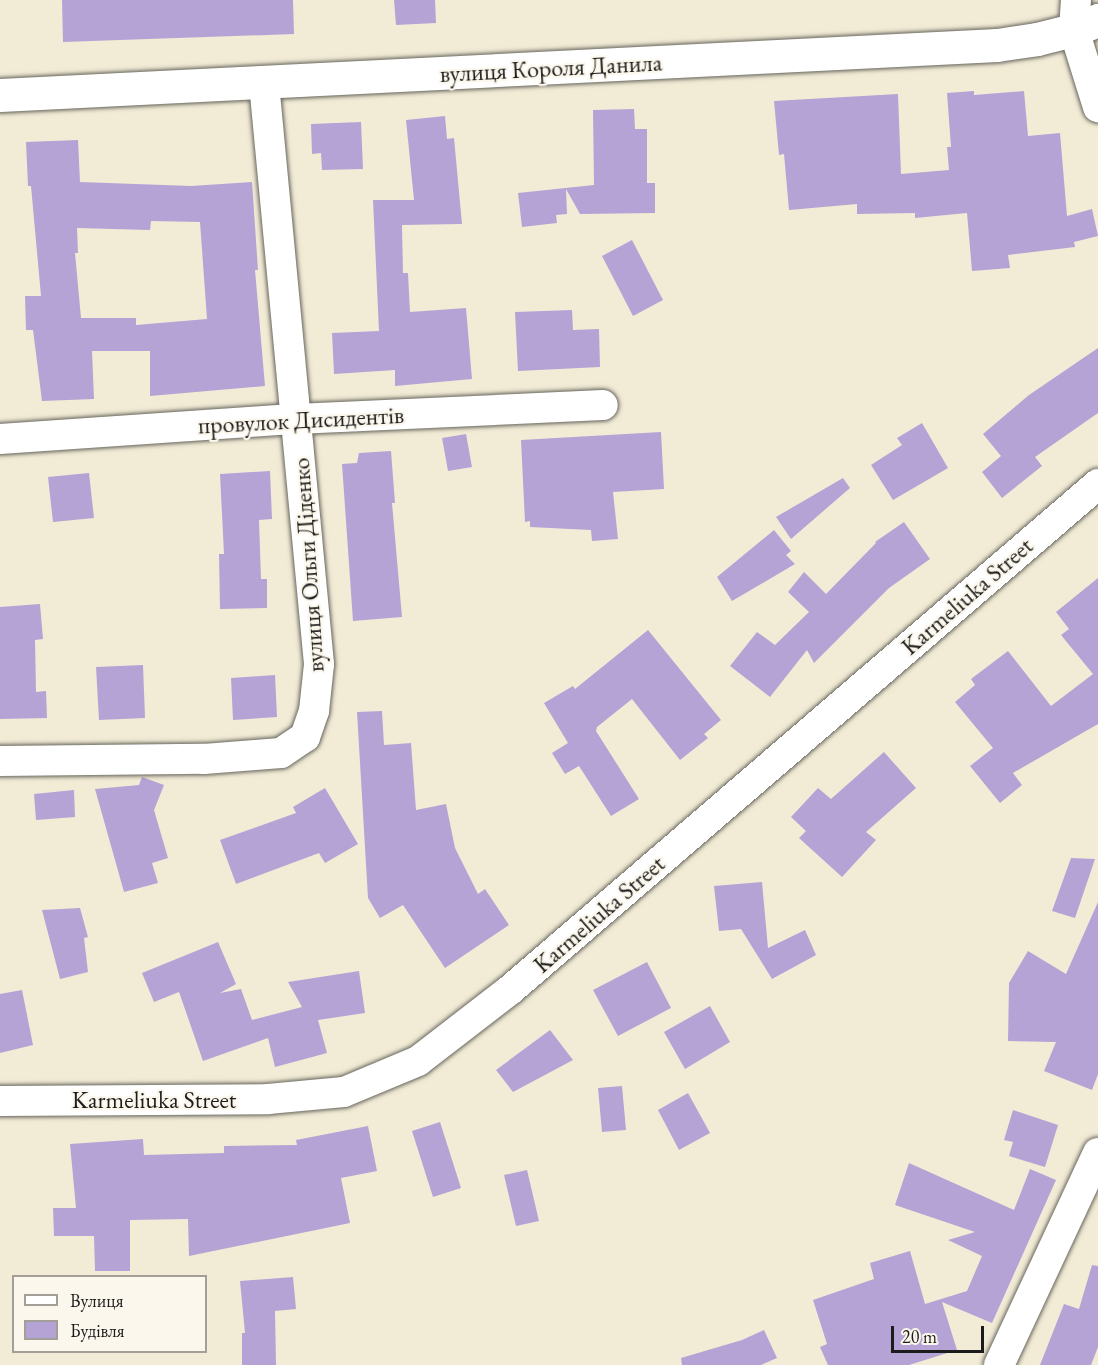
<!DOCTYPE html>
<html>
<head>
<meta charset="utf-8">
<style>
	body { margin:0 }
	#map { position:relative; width:1098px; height:1365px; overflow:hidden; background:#f2ecd6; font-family:"EB Garamond",serif }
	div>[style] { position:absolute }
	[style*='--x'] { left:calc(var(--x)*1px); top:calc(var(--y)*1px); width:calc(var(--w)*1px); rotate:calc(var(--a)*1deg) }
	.building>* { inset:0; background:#b5a3d6 }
	.roads { filter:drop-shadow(0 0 2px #67655d) drop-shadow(0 0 2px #67655d) }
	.street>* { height:30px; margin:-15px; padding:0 15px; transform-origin:15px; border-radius:15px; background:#fff }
	.secondary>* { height:33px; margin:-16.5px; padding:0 16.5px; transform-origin:16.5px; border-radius:16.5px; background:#fff }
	span { translate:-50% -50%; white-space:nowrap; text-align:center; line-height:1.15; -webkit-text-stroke:4.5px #fbf7ec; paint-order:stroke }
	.street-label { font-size:24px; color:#1c1c1c }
	.legend { position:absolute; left:12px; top:1275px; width:195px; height:78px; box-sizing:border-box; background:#fbf7ec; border:2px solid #a29f99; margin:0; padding:8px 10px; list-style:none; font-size:18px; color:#1c1c1c }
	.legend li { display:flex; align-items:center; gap:12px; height:30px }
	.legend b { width:30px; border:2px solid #a29f99 }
	.scale { position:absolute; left:891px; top:1326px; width:93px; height:27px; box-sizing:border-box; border:3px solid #1c1c1c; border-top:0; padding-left:8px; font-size:18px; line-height:21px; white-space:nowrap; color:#1c1c1c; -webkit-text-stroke:4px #fbf7ec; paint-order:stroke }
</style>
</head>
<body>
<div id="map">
	<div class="building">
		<i style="clip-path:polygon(62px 0,293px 0,294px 34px,63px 42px)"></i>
		<i style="clip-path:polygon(394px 0,435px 0,436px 23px,396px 25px)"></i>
		<i style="clip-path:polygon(974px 91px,974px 95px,1024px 91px,1028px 136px,1060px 133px,1067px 216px,1092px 209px,1098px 236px,1074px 242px,1075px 247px,1008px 255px,1010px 268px,972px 271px,967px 213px,915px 218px,915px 213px,857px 214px,857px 204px,789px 210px,784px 154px,779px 155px,774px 101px,898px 94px,901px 174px,949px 170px,947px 147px,951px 147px,947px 93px)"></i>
		<i style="clip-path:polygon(634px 109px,635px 129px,647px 129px,647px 183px,655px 183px,655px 213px,580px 214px,566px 189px,567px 214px,556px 215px,557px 223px,522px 227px,518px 193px,594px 185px,593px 110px)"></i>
		<i style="clip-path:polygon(445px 116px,447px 139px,454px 138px,462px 224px,402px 225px,403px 273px,408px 273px,410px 312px,466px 308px,472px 379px,395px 386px,395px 370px,334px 374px,332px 333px,379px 331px,373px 200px,414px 200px,406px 120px)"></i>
		<i style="clip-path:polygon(361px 122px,363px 169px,322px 170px,321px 153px,312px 154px,311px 124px)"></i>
		<i style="clip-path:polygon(evenodd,78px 140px,80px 182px,191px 186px,252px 182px,258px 270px,255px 270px,265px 386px,150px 396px,150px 351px,92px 351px,94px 399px,42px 401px,33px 330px,26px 330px,25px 296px,41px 296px,31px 186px,28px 186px,26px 142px,78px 140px,151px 221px,200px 222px,207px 319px,136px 325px,136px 318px,81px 318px,75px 253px,78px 253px,77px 228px,150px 230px,151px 221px)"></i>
		<i style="clip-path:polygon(632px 240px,663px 300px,633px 316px,602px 256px)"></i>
		<i style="clip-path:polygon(572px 310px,573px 330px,599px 329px,600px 367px,518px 371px,515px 312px)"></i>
		<i style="clip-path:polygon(1098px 348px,1098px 413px,1035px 457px,1042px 466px,1002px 498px,982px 472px,1001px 456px,983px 434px,1029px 395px)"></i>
		<i style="clip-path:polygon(922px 423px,948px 468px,893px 500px,871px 465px,902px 445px,897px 438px)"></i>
		<i style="clip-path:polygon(661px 432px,664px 489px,613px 492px,618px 539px,592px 541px,591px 530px,530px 527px,530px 521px,525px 522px,521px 440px)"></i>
		<i style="clip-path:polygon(466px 434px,472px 467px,448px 471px,442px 438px)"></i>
		<i style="clip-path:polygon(391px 451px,395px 503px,392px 503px,402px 617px,353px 621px,342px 464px,357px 463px,359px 453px)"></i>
		<i style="clip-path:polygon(270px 471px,272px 519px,259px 520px,261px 579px,267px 579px,267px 608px,220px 609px,219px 554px,224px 554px,220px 474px)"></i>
		<i style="clip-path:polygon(89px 473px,94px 518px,53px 522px,48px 477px)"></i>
		<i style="clip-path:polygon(843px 478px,850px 488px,791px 539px,776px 517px)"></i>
		<i style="clip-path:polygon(904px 522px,930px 559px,889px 588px,814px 663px,807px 650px,770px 697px,730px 666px,757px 632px,775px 645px,809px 612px,788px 592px,804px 572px,826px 594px,876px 543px,875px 542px)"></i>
		<i style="clip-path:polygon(774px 530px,791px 551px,786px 555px,795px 564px,732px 601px,717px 577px)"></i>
		<i style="clip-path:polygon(1098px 578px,1098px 724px,1013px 773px,1022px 785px,1000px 803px,970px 766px,993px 748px,955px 702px,975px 685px,971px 679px,1008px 651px,1051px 706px,1093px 674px,1061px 635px,1069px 629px,1056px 612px)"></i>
		<i style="clip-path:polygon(40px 604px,43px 639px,35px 640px,36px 692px,46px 691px,47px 718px,0 719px,0 607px)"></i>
		<i style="clip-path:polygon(648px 630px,721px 720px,704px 734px,708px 738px,680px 760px,632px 699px,597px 727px,596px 731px,639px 799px,611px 816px,579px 766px,565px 774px,552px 753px,568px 743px,544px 703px,573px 686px,575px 689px)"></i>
		<i style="clip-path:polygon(143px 665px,145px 718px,99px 720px,96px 667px)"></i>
		<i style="clip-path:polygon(275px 675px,277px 717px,233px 720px,231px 678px)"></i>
		<i style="clip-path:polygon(382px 711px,384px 745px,411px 743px,416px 810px,446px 804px,455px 848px,478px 894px,485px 889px,509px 925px,445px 968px,403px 905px,380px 918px,368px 898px,357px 712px)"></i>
		<i style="clip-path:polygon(884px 752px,916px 788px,866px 832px,876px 840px,842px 877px,799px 838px,806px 831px,791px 817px,818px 788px,831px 799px)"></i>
		<i style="clip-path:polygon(142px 777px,164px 785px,154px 810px,168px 858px,152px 863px,158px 883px,124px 892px,95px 789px,139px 785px)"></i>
		<i style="clip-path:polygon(325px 788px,358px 844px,325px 863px,319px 853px,236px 884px,220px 840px,296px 813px,293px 807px)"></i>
		<i style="clip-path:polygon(74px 790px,75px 817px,36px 820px,34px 794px)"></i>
		<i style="clip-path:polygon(1071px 858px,1095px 859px,1075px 918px,1052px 911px)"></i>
		<i style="clip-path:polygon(762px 882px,768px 948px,805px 930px,816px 955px,772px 979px,741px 929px,719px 931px,714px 886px)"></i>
		<i style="clip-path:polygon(1098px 902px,1098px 1074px,1092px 1090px,1044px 1071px,1056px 1042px,1008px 1041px,1009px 983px,1028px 951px,1066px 974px)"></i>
		<i style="clip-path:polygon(80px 908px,88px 937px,84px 938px,88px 972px,60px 979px,42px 910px)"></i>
		<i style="clip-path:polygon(218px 942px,236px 984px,220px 993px,241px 989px,252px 1020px,302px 1007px,288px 982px,359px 971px,365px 1013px,318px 1020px,327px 1053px,275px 1067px,268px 1038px,203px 1061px,179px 992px,154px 1002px,142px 973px)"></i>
		<i style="clip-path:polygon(647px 962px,671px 1008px,618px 1036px,593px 990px)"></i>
		<i style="clip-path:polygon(22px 990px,33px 1045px,0 1053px,0 994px)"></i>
		<i style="clip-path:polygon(710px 1006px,730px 1042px,685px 1069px,664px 1032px)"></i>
		<i style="clip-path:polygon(550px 1030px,573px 1060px,513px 1092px,496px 1070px)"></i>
		<i style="clip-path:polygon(622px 1086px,626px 1130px,602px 1132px,598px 1088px)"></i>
		<i style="clip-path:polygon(688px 1093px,710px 1133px,679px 1150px,658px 1110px)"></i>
		<i style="clip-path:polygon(1013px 1110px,1058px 1125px,1045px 1167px,1009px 1156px,1013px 1142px,1004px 1140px)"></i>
		<i style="clip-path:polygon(440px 1122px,461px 1188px,433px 1197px,412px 1131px)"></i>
		<i style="clip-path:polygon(368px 1126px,377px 1171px,341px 1178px,350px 1223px,189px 1256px,188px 1219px,130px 1220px,130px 1271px,95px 1271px,94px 1236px,54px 1236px,53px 1208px,76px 1208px,70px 1144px,143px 1139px,144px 1155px,224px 1153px,224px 1146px,297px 1145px,296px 1140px)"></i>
		<i style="clip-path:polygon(909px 1163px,1014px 1210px,1030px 1169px,1056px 1180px,992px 1323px,942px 1302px,957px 1350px,909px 1365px,828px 1365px,820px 1347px,827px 1344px,813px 1300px,874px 1279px,870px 1263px,910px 1251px,925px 1304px,967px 1291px,982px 1256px,948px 1240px,975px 1232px,895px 1205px)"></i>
		<i style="clip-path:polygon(527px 1170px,539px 1221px,516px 1226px,504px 1175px)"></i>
		<i style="clip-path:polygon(1092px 1265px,1098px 1266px,1098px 1347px,1091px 1365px,1040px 1365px,1064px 1304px,1079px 1309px)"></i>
		<i style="clip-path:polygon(293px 1277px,296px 1309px,275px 1311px,276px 1365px,242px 1365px,242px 1333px,245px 1333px,240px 1281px)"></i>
		<i style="clip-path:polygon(764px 1330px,777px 1358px,761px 1365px,682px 1365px,681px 1358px,742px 1340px)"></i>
	</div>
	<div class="roads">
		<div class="street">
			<i style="--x:1076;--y:0;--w:30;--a:94"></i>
			<i style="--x:1074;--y:30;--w:81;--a:72.7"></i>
			<i style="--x:0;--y:439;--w:297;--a:-3.9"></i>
			<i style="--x:296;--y:419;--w:307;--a:-2.6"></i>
			<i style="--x:0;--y:761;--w:204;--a:-0.6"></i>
			<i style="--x:204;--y:759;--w:77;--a:-4.5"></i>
			<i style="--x:281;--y:753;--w:29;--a:-34"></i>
			<i style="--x:305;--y:737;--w:28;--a:-71"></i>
			<i style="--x:314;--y:711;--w:47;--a:-83.9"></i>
			<i style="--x:319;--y:664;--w:584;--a:-95.41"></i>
			<i style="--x:0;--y:1101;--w:268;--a:-0.4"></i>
			<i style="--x:268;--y:1099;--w:76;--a:-5.3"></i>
			<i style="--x:344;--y:1092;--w:80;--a:-22.7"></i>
			<i style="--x:418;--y:1061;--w:116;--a:-37.7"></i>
			<i style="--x:510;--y:990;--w:776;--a:-40.71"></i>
			<i style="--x:999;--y:1365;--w:234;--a:-65"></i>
		</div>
		<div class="secondary">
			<i style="--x:0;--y:95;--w:998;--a:-2.87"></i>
			<i style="--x:997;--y:45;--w:40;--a:-8.5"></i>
			<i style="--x:1037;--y:39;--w:38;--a:-14"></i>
			<i style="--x:1074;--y:30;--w:26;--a:-23"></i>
		</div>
	</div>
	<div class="street-label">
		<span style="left:551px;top:68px;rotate:-3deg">вулиця Короля Данила</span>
		<span style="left:301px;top:420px;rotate:-3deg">провулок Дисидентів</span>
		<span style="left:308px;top:565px;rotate:-94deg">вулиця Ольги Діденко</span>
		<span style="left:967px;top:596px;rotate:-41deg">Karmeliuka Street</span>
		<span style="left:599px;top:914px;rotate:-41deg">Karmeliuka Street</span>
		<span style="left:154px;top:1100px">Karmeliuka Street</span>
	</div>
	<ul class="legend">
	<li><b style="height:8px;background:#fff"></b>Вулиця</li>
	<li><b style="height:16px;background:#b5a3d6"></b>Будівля</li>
	</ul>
	<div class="scale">20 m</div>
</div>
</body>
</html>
